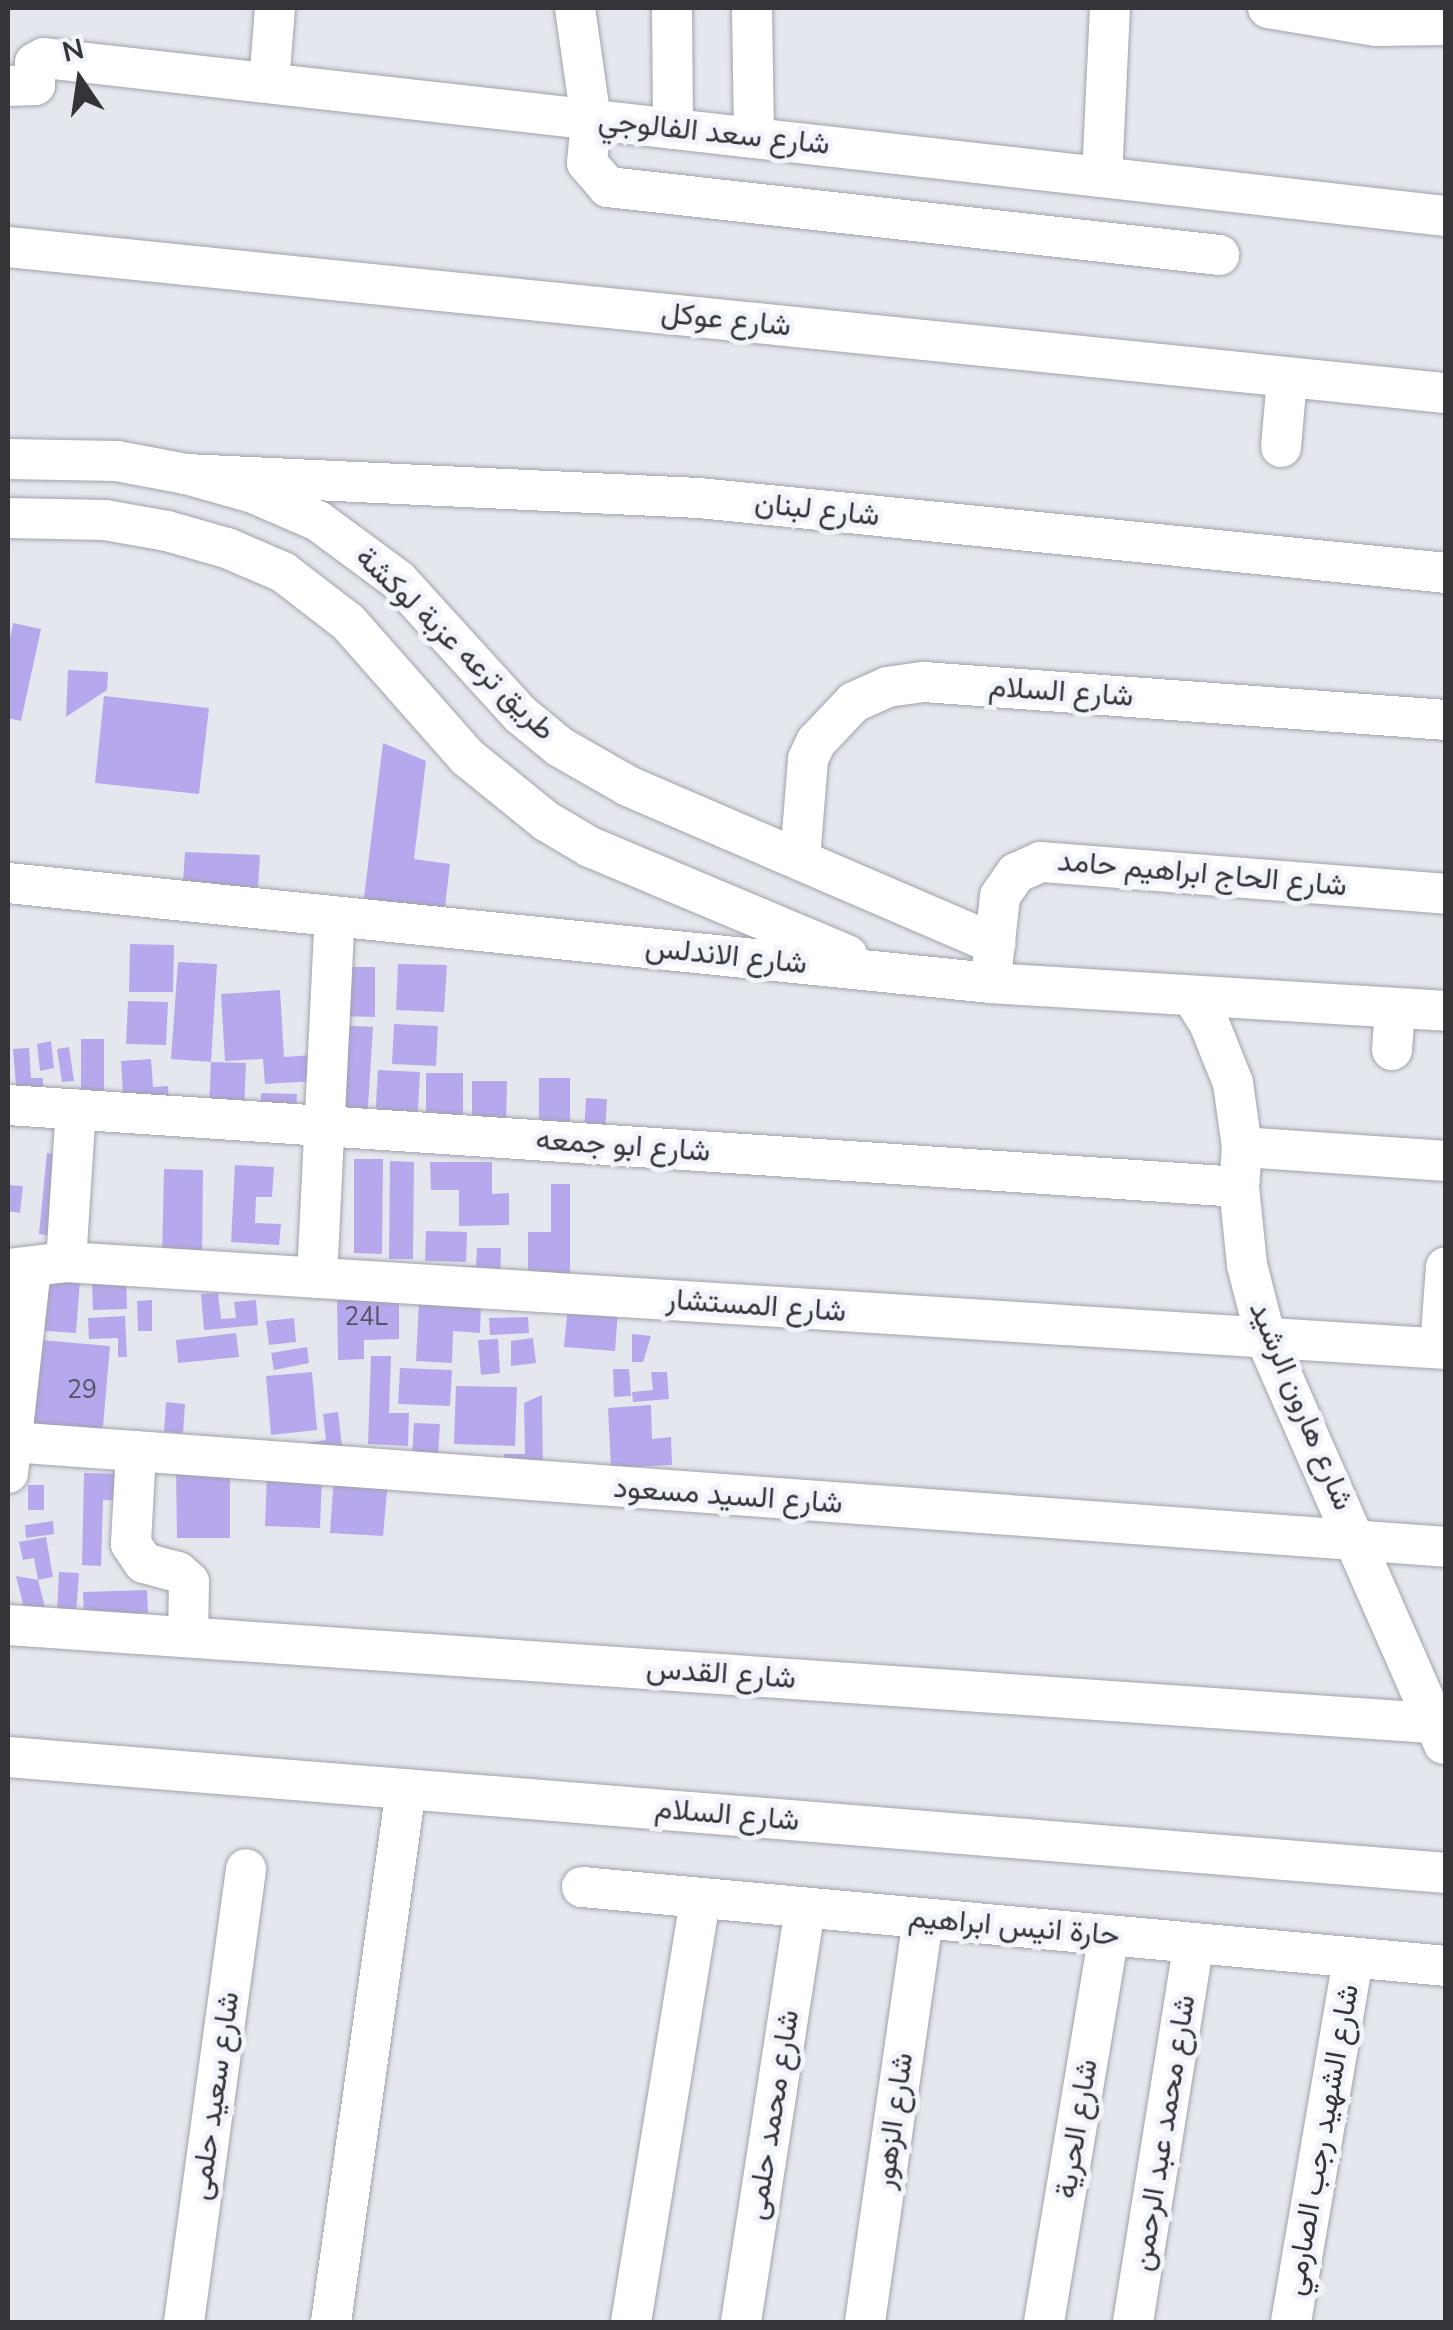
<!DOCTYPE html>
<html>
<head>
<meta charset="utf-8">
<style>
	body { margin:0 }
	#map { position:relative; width:1453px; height:2330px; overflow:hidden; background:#e4e7ee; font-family:"Nunito Sans",Vazirmatn,sans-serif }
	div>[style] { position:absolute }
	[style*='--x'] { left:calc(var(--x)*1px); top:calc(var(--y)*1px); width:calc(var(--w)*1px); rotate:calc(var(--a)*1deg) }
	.building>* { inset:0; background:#b7a8ed }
	.roads { filter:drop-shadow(0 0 2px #a1a3ab) drop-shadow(0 0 2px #a1a3ab) }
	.street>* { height:40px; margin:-20px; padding:0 20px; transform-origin:20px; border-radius:20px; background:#fff }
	span { translate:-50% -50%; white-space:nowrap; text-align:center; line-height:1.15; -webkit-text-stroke:10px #f2f4fc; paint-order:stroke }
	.number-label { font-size:25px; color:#555265 }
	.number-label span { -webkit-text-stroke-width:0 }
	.street-label { font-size:30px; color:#343538 }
	.frame { position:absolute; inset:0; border:10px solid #343538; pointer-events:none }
	.north { position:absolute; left:30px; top:30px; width:100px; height:100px; -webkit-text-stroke:8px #f2f4fc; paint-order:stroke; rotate:347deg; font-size:28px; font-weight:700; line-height:40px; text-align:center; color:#343538 }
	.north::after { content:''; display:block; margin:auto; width:35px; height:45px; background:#343538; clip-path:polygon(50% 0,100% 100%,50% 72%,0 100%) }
</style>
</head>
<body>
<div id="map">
	<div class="building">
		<i style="clip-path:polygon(13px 623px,41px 629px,21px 721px,8px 718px,8px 650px)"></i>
		<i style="clip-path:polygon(68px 670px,108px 672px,107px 690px,66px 717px)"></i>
		<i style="clip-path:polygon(104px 696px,209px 708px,199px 794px,95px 783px)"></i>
		<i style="clip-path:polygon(383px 743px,426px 761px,414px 859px,450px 864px,443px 924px,362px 914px)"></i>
		<i style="clip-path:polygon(185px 852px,260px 855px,257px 901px,182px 897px)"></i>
		<i style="clip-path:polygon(130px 944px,174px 945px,173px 992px,129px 992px)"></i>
		<i style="clip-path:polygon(178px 962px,217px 964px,211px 1062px,171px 1059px)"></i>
		<i style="clip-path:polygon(398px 964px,447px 965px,444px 1012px,396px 1010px)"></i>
		<i style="clip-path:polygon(341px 967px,375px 967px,375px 1017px,340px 1016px)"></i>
		<i style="clip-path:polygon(280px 990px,284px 1057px,312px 1055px,313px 1081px,265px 1084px,263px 1059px,225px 1061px,221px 994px)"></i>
		<i style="clip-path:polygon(128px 1001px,168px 1002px,166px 1045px,126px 1044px)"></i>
		<i style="clip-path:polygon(394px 1024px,438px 1026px,436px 1066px,392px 1064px)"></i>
		<i style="clip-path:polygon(338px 1025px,373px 1027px,367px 1122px,332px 1120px)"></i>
		<i style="clip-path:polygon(81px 1039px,104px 1039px,104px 1100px,81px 1101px)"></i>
		<i style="clip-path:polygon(51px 1041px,54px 1068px,40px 1071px,37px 1044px)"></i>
		<i style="clip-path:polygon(69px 1047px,74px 1081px,62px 1082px,57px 1049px)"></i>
		<i style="clip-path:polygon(29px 1048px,31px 1078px,43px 1078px,43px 1095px,17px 1097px,13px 1049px)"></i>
		<i style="clip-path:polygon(151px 1059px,153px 1087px,168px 1086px,169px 1107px,124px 1110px,121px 1061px)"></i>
		<i style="clip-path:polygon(211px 1062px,246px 1063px,244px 1111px,209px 1110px)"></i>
		<i style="clip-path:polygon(378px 1070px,420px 1072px,417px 1127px,375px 1121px)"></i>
		<i style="clip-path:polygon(426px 1073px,463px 1073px,463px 1126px,426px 1126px)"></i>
		<i style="clip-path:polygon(539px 1078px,570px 1078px,570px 1133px,539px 1133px)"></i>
		<i style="clip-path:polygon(472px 1081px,507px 1081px,506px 1130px,472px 1130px)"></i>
		<i style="clip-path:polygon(261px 1093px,297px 1094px,296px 1115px,260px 1114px)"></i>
		<i style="clip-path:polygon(586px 1098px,607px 1099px,605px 1136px,584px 1134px)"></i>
		<i style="clip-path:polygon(47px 1153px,63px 1155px,55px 1236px,39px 1234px)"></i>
		<i style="clip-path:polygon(354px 1159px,383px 1159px,382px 1254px,354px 1253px)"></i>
		<i style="clip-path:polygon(390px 1161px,414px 1162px,413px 1259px,389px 1259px)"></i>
		<i style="clip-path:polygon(430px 1162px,492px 1162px,492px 1194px,509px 1193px,509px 1225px,459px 1226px,459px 1190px,431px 1190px)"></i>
		<i style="clip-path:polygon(235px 1165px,274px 1167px,272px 1197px,256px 1197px,255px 1223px,281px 1224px,279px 1245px,231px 1242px)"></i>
		<i style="clip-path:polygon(164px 1169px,203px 1170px,202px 1261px,162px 1260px)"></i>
		<i style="clip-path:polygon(551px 1184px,570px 1184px,570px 1279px,528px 1280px,528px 1232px,551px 1232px)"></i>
		<i style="clip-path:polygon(8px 1185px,23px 1186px,20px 1213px,8px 1211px)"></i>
		<i style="clip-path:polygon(426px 1231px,467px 1232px,466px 1262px,425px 1261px)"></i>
		<i style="clip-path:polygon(477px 1248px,501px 1248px,500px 1280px,451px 1280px,451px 1266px,476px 1266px)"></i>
		<i style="clip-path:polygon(37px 1278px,80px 1280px,76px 1333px,33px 1330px)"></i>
		<i style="clip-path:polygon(126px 1278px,127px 1309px,93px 1310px,92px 1279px)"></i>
		<i style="clip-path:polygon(218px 1293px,221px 1319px,236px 1318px,234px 1302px,256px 1300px,258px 1325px,204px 1330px,201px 1294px)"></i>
		<i style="clip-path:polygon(399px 1299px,399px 1339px,364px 1340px,364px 1359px,338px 1360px,337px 1300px)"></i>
		<i style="clip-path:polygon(152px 1300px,152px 1331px,138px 1331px,137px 1301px)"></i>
		<i style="clip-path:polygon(419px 1300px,481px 1303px,480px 1333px,453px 1331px,452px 1363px,416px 1361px)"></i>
		<i style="clip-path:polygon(568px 1305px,618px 1310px,615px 1351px,564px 1347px)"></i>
		<i style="clip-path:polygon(125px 1316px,127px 1357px,118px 1357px,118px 1338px,89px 1339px,88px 1318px)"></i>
		<i style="clip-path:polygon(528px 1317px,529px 1333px,490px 1335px,489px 1318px)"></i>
		<i style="clip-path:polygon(294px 1318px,296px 1342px,269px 1345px,266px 1321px)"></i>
		<i style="clip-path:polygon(236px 1333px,239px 1357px,178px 1363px,176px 1340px)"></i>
		<i style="clip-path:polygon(632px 1334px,651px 1336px,643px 1362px,632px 1362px)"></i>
		<i style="clip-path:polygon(533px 1338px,536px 1363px,511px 1366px,511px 1341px)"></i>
		<i style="clip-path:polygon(29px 1339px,110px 1346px,102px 1438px,21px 1431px)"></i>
		<i style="clip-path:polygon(498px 1339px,500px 1373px,481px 1375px,478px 1340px)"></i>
		<i style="clip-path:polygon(307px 1347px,309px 1363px,274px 1370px,271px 1353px)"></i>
		<i style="clip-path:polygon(371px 1356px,391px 1356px,389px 1413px,409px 1413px,408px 1446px,368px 1444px)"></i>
		<i style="clip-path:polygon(400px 1368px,452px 1370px,450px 1406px,398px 1404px)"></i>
		<i style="clip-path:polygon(613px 1369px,629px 1369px,631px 1396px,614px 1397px)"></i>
		<i style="clip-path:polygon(312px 1372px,317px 1430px,271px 1435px,266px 1376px)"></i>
		<i style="clip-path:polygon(651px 1372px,667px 1372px,669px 1399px,633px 1402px,632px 1392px,653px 1390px)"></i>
		<i style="clip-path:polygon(456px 1386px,517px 1387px,515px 1446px,454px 1444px)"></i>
		<i style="clip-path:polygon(542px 1395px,543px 1469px,504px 1470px,504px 1454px,525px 1454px,524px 1403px)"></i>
		<i style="clip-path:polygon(166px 1402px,185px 1404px,183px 1433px,164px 1432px)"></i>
		<i style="clip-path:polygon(651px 1405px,652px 1439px,671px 1437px,672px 1465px,611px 1468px,608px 1408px)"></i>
		<i style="clip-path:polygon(338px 1412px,343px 1455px,310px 1459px,308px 1443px,326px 1440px,323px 1414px)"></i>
		<i style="clip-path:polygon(414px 1423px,440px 1424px,438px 1457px,412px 1456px)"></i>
		<i style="clip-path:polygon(176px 1469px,230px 1469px,230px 1538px,177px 1538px)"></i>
		<i style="clip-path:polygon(267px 1472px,322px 1474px,320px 1528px,265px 1526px)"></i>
		<i style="clip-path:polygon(84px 1473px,127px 1474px,127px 1501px,103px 1500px,101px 1566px,82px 1565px)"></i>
		<i style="clip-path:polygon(334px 1476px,388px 1480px,383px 1536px,330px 1533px)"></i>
		<i style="clip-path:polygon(28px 1485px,44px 1485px,44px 1510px,28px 1510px)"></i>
		<i style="clip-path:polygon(53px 1521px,54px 1534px,26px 1538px,25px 1525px)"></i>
		<i style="clip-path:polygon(46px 1537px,53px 1577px,38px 1580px,46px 1611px,26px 1616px,16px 1576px,38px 1580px,34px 1558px,23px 1560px,19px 1542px)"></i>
		<i style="clip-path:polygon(59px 1572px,79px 1573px,76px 1613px,57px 1612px)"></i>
		<i style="clip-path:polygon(147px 1590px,148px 1613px,84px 1615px,83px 1592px)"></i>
	</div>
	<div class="roads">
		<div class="street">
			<i style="--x:575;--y:8;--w:113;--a:81.9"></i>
			<i style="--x:591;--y:120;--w:43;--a:95.3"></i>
			<i style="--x:587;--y:163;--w:32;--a:49"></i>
			<i style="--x:608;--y:187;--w:615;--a:6.35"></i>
			<i style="--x:672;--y:8;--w:121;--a:89.5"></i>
			<i style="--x:752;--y:8;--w:130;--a:89.1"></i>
			<i style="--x:1268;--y:8;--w:109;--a:9.5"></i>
			<i style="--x:1376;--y:26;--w:70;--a:-0.8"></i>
			<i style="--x:269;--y:83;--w:75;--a:-85.4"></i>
			<i style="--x:8;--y:86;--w:27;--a:-2"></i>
			<i style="--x:35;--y:85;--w:22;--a:-90"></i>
			<i style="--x:35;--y:63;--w:10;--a:-29"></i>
			<i style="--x:44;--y:58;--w:1411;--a:6.43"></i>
			<i style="--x:1102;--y:177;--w:169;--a:-87.3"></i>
			<i style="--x:8;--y:247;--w:1445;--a:5.8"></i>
			<i style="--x:1281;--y:447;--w:69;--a:-85"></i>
			<i style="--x:8;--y:459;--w:109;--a:1.1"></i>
			<i style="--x:117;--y:461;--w:70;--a:10.7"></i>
			<i style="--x:186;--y:474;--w:70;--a:15.8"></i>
			<i style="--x:253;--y:493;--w:71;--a:23.3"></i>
			<i style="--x:318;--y:521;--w:99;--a:36.4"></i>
			<i style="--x:398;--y:580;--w:183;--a:47.7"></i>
			<i style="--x:521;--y:715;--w:50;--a:39.4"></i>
			<i style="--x:560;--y:747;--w:78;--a:29.8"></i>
			<i style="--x:628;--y:786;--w:400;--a:23.3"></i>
			<i style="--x:186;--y:474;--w:514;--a:2.68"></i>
			<i style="--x:699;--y:498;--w:751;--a:5.73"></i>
			<i style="--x:8;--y:518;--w:97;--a:1.2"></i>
			<i style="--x:105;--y:520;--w:63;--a:10.1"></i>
			<i style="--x:167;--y:531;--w:62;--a:15.8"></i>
			<i style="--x:227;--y:548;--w:61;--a:23.2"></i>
			<i style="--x:283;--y:572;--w:82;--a:37.6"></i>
			<i style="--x:348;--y:622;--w:180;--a:48.6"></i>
			<i style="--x:467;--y:757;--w:102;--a:39"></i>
			<i style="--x:546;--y:821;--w:51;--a:30.6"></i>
			<i style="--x:590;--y:847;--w:279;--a:22.8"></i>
			<i style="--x:800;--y:859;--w:100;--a:-85.4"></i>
			<i style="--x:808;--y:759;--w:19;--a:-65"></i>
			<i style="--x:816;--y:742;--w:55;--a:-46.5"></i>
			<i style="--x:854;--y:702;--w:36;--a:-24"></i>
			<i style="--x:887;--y:687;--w:37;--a:-8"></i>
			<i style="--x:924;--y:682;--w:523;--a:4.16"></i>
			<i style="--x:8;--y:883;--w:987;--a:5.81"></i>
			<i style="--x:990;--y:983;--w:457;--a:3.5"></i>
			<i style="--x:992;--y:969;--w:73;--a:-83.7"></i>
			<i style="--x:1000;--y:896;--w:28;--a:-55"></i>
			<i style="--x:1016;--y:873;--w:27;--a:-24"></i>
			<i style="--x:1041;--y:862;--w:406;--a:4.5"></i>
			<i style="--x:1192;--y:996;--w:32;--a:58"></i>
			<i style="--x:1209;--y:1023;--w:65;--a:68.2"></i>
			<i style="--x:1233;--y:1083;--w:65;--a:82"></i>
			<i style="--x:1242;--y:1147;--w:40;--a:94.3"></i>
			<i style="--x:1239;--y:1187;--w:78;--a:84.1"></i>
			<i style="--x:1247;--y:1265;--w:76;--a:75.6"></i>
			<i style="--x:1266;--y:1339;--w:442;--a:66.3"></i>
			<i style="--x:1392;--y:1050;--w:42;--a:-85.9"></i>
			<i style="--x:8;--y:1105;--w:1234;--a:3.81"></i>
			<i style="--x:1242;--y:1147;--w:204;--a:3.9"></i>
			<i style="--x:66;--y:1262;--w:153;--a:-86.3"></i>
			<i style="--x:8;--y:1269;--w:58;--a:-6.9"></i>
			<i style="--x:66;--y:1262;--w:1383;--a:3.61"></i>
			<i style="--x:317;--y:1278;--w:362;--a:-87.2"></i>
			<i style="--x:1440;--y:1348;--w:81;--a:-85.8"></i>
			<i style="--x:11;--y:1442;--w:1439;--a:4.18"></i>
			<i style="--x:136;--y:1451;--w:93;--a:93.1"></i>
			<i style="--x:131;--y:1544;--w:23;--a:56"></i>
			<i style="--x:144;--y:1563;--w:35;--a:15"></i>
			<i style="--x:178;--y:1572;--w:15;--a:42"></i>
			<i style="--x:189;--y:1582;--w:55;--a:91"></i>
			<i style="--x:8;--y:1473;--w:205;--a:-83.6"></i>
			<i style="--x:8;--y:1625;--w:1441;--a:3.94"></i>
			<i style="--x:8;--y:1757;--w:1443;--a:4.61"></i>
			<i style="--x:582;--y:1887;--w:868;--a:5.22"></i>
			<i style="--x:184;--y:2322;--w:457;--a:-82.2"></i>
			<i style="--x:331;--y:2322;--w:538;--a:-81.99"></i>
			<i style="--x:631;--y:2322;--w:429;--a:-80.7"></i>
			<i style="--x:741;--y:2322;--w:419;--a:-81.2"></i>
			<i style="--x:865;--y:2322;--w:407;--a:-81.8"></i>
			<i style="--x:1044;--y:2322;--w:392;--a:-80.5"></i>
			<i style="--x:1133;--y:2322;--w:384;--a:-80.9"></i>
			<i style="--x:1291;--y:2322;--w:369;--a:-80.3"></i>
		</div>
	</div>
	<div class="number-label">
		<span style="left:366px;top:1317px">24L</span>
		<span style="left:82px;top:1390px">29</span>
	</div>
	<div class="street-label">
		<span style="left:714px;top:133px;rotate:6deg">شارع سعد الفالوجي</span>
		<span style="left:726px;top:320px;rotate:6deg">شارع عوكل</span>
		<span style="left:817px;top:510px;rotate:6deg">شارع لبنان</span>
		<span style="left:455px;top:644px;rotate:44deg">طريق ترعه عزبة لوكشة</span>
		<span style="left:1061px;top:692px;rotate:4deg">شارع السلام</span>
		<span style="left:1202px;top:874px;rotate:5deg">شارع الحاج ابراهيم حامد</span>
		<span style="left:726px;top:956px;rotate:6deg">شارع الاندلس</span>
		<span style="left:623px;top:1146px;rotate:4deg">شارع ابو جمعه</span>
		<span style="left:756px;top:1306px;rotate:4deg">شارع المستشار</span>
		<span style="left:1301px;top:1406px;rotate:67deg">شارع هارون الرشيد</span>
		<span style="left:728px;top:1496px;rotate:4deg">شارع السيد مسعود</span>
		<span style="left:721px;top:1674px;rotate:4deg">شارع القدس</span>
		<span style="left:727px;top:1815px;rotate:5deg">شارع السلام</span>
		<span style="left:1014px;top:1927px;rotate:5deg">حارة انيس ابراهيم</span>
		<span style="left:215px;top:2096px;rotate:-82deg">شارع سعيد حلمى</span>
		<span style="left:773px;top:2115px;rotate:-81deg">شارع محمد حلمى</span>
		<span style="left:894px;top:2121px;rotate:-82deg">شارع الزهور</span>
		<span style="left:1077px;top:2129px;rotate:-81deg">شارع الحرية</span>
		<span style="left:1164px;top:2133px;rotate:-81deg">شارع محمد عبد الرحمن</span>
		<span style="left:1322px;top:2140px;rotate:-80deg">شارع الشهيد رجب الصارمي</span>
	</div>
	<div class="frame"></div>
	<div class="north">N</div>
</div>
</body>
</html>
